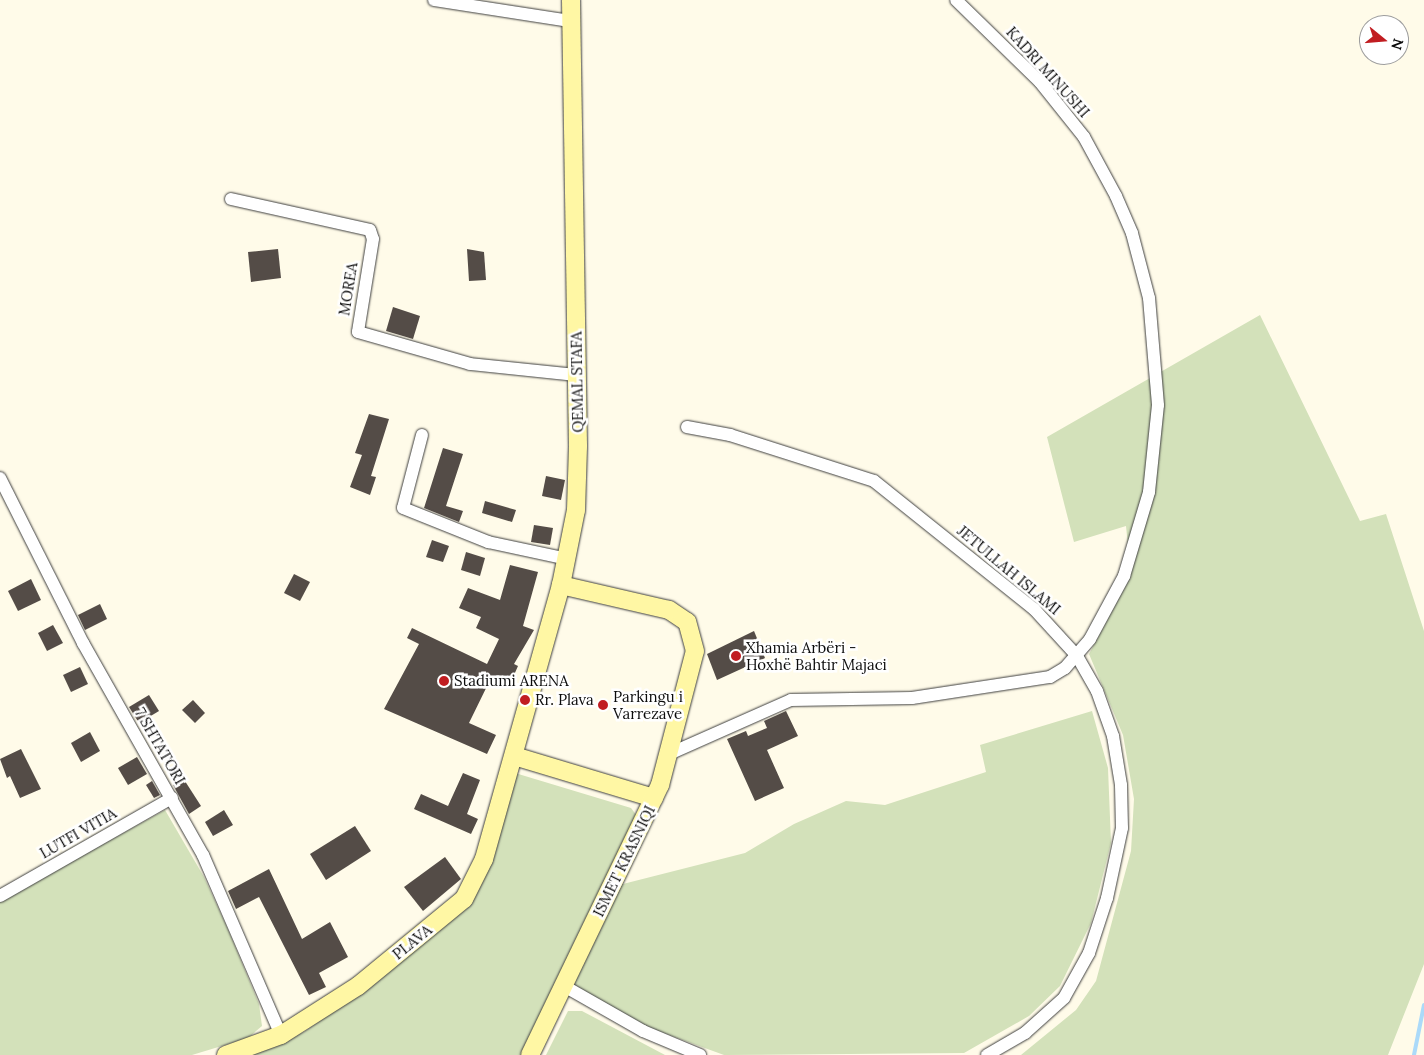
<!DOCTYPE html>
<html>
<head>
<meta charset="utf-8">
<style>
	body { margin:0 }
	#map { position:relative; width:1424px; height:1055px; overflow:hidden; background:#fffbe9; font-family:Lora,serif }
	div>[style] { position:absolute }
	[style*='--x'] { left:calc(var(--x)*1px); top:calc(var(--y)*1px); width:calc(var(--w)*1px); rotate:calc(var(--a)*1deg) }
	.cemetery>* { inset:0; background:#d3e1ba }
	.stream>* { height:4px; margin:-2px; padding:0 2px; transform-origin:2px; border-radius:2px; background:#abdaf9 }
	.building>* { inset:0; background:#544c47 }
	.roads { filter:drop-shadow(0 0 1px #3e3e3e) drop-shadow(0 0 1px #3e3e3e) }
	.street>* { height:12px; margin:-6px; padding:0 6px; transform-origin:6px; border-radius:6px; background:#fff }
	.secondary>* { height:18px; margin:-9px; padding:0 9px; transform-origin:9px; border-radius:9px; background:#fff7a4 }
	.dots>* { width:14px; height:14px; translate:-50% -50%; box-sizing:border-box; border:2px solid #fff; border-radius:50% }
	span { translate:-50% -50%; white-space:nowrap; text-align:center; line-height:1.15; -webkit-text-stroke:5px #fff; paint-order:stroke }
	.street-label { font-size:15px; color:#0b0b0b }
	.poi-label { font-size:15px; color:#0b0b0b }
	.left { translate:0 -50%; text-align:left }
	.north { position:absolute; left:1359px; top:15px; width:50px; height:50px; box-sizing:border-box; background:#fff; border:1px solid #9d9d9d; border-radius:50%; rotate:107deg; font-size:14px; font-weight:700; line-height:20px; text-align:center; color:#0b0b0b }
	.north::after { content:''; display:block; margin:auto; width:18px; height:22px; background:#c11d21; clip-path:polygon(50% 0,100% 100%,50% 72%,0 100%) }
</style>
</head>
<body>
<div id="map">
	<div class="cemetery">
		<i style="clip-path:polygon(1260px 315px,1360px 521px,1386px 514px,1424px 631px,1424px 964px,1388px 1055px,1021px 1055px,1076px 1010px,1096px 981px,1131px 851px,1134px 799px,1123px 735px,1089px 654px,1131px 576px,1126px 526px,1074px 542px,1047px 437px)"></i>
		<i style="clip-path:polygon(1092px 711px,1108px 768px,1111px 843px,1091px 923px,1060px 986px,1029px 1016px,964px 1053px,724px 1055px,650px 1028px,573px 985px,619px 885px,745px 853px,794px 824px,846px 801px,885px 805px,986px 772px,980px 745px)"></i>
		<i style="clip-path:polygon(515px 773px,631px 808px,637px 816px,525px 1055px,252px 1055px,304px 1032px,345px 1003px,461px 909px)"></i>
		<i style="clip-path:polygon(165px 810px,204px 877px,227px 927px,259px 1004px,262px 1026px,248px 1038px,192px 1055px,0 1055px,0 901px)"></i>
		<i style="clip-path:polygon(568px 1011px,582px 1011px,665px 1055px,546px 1055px)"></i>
	</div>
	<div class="stream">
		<i style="--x:1414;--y:1055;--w:51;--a:-78.7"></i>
	</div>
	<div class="building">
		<i style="clip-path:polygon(278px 249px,281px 278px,251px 282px,248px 252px)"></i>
		<i style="clip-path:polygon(467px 249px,484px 252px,486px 280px,469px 281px)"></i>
		<i style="clip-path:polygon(393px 307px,420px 316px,413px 339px,386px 331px)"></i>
		<i style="clip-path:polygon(369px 414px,389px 419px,371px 476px,376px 477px,370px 495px,350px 487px,362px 455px,355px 453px)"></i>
		<i style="clip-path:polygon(443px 448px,463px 454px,446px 506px,463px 511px,459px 522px,424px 508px)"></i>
		<i style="clip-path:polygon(546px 476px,565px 480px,561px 500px,542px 496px)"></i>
		<i style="clip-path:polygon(485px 501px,516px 510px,512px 522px,482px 513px)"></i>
		<i style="clip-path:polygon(534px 525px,553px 528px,550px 545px,531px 542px)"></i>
		<i style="clip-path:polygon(432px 540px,449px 546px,443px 562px,426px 557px)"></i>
		<i style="clip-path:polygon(466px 552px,485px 558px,480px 576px,461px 570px)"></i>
		<i style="clip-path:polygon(510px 565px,538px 572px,523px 626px,534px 630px,514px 664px,518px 666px,510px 684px,492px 676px,469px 723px,496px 735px,487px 754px,384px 709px,419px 644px,407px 638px,412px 628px,487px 664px,499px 639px,476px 628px,481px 617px,459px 608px,468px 588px,500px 600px)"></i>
		<i style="clip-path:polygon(294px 574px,310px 582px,300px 601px,284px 593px)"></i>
		<i style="clip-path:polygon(31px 579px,41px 600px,18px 611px,8px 591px)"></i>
		<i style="clip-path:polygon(100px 604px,107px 619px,85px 630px,78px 615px)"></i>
		<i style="clip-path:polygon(53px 625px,63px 643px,47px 651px,38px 633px)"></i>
		<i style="clip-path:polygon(754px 631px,765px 658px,717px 680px,707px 654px)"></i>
		<i style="clip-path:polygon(80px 667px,88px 684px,71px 692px,63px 675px)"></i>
		<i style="clip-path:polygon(149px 695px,159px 711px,139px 723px,129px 707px)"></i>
		<i style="clip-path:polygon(193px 700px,205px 713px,195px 723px,182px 710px)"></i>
		<i style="clip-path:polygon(786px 711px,798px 736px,767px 750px,784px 788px,755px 801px,727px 739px,746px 731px,748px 736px,767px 728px,764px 721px)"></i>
		<i style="clip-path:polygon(90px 732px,100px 751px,81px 762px,71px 743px)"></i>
		<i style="clip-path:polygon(21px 749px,41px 789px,20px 798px,10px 776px,7px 778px,0 759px)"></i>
		<i style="clip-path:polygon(137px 757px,147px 774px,128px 785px,118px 768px)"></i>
		<i style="clip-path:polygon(463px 773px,480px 780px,467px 814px,478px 819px,471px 834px,414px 809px,421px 794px,448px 806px)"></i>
		<i style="clip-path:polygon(183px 778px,201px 806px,189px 814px,173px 785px)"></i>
		<i style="clip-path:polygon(152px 781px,160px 795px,154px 798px,146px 785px)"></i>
		<i style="clip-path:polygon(224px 810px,233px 825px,213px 836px,205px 822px)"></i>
		<i style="clip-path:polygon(355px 826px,371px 851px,326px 880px,310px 854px)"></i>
		<i style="clip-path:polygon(445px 857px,461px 879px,423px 911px,404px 887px)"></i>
		<i style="clip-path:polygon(269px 869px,302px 939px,330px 922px,348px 957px,319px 973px,326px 987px,309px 995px,259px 897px,236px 909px,228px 891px)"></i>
	</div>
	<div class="roads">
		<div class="street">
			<i style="--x:434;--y:0;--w:138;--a:8.8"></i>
			<i style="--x:231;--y:199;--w:142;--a:12.6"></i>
			<i style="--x:370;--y:230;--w:9;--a:72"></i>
			<i style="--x:373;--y:239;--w:94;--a:99.2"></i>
			<i style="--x:358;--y:332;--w:116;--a:15.9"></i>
			<i style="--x:470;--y:364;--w:108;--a:5.9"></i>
			<i style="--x:687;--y:427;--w:44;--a:10.5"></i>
			<i style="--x:730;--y:435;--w:151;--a:17.7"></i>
			<i style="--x:874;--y:481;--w:205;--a:38.7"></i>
			<i style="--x:1034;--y:609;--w:64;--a:47.5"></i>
			<i style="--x:1077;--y:656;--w:40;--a:60.3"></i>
			<i style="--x:1097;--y:691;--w:48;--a:70.4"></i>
			<i style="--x:1113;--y:736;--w:50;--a:80.7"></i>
			<i style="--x:1121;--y:785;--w:43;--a:88.7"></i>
			<i style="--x:1122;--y:828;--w:72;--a:102.1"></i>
			<i style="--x:1107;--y:898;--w:58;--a:108.1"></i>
			<i style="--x:1089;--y:953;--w:51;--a:119.1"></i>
			<i style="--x:1064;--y:998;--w:52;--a:138.1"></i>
			<i style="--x:1025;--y:1033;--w:44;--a:149.9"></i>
			<i style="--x:422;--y:435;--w:75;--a:104.6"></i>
			<i style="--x:403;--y:508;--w:92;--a:21.8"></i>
			<i style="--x:488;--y:542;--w:82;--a:12"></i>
			<i style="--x:0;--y:478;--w:185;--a:63.3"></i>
			<i style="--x:83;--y:643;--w:244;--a:60.5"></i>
			<i style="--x:203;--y:855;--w:196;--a:66.6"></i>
			<i style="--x:669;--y:754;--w:133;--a:-23.9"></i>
			<i style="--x:791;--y:700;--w:121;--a:-0.9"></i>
			<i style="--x:912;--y:698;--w:140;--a:-8.7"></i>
			<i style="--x:1050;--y:677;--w:17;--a:-31"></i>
			<i style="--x:1065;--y:668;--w:38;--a:-49"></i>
			<i style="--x:1090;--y:639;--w:72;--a:-61.6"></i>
			<i style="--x:1124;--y:576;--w:88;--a:-73.4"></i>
			<i style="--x:1149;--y:492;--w:87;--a:-84.1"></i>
			<i style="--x:1158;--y:405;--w:107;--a:-94.8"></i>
			<i style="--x:1149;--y:298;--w:67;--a:-104.7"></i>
			<i style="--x:1132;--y:233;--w:40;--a:-113.4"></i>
			<i style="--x:1116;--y:196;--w:67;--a:-118.5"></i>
			<i style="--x:1084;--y:137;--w:70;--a:-128.7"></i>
			<i style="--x:1040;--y:82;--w:117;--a:-135.7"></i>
			<i style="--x:0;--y:896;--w:198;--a:-29.7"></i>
			<i style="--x:564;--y:986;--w:91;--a:29.7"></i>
			<i style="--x:643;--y:1031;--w:62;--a:22.8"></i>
		</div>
		<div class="secondary">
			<i style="--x:514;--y:756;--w:146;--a:16.7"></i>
			<i style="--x:226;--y:1055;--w:59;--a:-20"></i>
			<i style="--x:281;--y:1035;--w:91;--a:-32.5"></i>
			<i style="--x:358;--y:986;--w:137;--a:-39.4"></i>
			<i style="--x:464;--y:899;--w:45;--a:-63.4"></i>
			<i style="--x:484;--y:859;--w:285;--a:-74.3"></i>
			<i style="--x:561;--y:585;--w:76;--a:-78.7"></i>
			<i style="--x:576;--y:510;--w:64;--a:-88.2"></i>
			<i style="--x:578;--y:446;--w:446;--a:-90.9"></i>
			<i style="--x:530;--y:1055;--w:300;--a:-64.3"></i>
			<i style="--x:660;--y:785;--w:138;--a:-75.4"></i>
			<i style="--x:695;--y:651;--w:30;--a:-105"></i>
			<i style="--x:687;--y:622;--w:22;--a:-146"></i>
			<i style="--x:669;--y:610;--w:111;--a:-167"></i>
		</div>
	</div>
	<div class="dots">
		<i style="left:736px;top:656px;background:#c11d21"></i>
		<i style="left:444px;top:681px;background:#c11d21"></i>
		<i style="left:525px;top:700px;background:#c11d21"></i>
		<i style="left:603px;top:705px;background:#c11d21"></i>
	</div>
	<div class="street-label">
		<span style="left:1048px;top:72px;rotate:48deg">KADRI MINUSHI</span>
		<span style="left:348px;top:289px;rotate:-81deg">MOREA</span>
		<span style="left:577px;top:382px;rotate:-91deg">QEMAL STAFA</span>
		<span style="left:1009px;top:570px;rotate:40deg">JETULLAH ISLAMI</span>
		<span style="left:160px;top:746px;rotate:60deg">7 SHTATORI</span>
		<span style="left:78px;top:833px;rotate:-30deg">LUTFI VITIA</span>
		<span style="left:624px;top:861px;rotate:-64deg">ISMET KRASNIQI</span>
		<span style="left:412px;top:942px;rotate:-39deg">PLAVA</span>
	</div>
	<div class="poi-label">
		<span class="left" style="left:746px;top:656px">Xhamia Arbëri -<br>Hoxhë Bahtir Majaci</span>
		<span class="left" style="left:454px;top:681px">Stadiumi ARENA</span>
		<span class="left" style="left:613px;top:705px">Parkingu i<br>Varrezave</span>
		<span class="left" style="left:535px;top:700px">Rr. Plava</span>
	</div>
	<div class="north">N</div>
</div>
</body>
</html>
